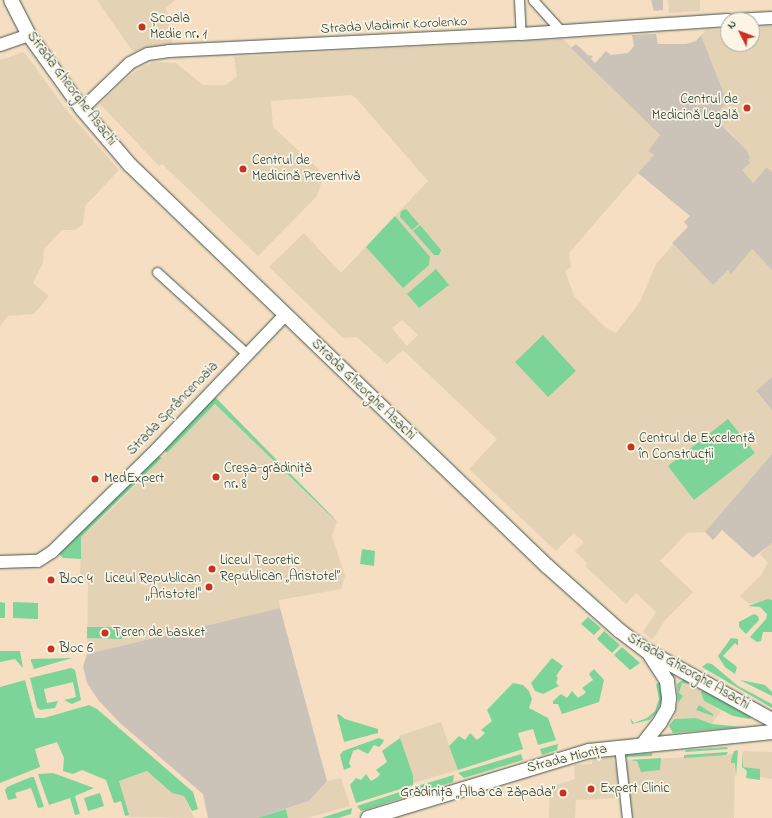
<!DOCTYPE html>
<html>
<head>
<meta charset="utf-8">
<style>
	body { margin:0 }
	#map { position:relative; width:772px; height:818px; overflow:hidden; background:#f5dec2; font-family:"Indie Flower",sans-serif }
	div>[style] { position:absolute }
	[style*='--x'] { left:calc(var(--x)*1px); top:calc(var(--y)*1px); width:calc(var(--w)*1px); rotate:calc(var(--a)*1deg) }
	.built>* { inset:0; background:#e4d2b5 }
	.industrial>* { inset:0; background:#cbc3b8 }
	.green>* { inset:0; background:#7dd499 }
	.roads { filter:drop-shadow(0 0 1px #3f5549) drop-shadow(0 0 1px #3f5549) }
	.street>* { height:9px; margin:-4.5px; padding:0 4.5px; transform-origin:4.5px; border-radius:4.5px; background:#fff }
	.secondary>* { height:12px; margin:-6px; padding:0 6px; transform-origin:6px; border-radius:6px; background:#fff }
	.primary>* { height:14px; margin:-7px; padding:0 7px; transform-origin:7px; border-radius:7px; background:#fff }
	.dots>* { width:11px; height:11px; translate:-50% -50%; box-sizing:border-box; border:2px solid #fcf5e5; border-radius:50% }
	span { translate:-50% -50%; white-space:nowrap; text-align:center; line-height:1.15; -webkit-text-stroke:3.5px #fcf5e5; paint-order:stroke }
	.poi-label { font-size:14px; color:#1f3d34 }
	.left { translate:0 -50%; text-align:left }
	.right { translate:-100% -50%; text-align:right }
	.street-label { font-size:14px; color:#1f3d34 }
	.north { position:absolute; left:720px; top:12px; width:40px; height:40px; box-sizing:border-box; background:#fcf5e5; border:1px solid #a4ab9e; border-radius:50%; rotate:312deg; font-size:11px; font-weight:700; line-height:16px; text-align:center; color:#1f3d34 }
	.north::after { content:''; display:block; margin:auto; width:14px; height:18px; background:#c8321e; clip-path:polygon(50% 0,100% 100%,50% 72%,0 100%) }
</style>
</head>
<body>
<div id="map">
	<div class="built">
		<i style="clip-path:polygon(97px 0,175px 0,166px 8px,173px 45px,146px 48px,133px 52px)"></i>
		<i style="clip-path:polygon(668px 0,700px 0,700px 11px,669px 13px)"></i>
		<i style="clip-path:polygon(772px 26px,772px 172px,767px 167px,753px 183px,741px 170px,734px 136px,714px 117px,727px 102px,701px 35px,707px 30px,728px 29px,728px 44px,752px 44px,752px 27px)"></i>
		<i style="clip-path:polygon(evenodd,563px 39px,660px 135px,649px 151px,654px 155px,569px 253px,571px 267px,565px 271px,574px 296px,606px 328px,616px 333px,640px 302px,656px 264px,673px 245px,713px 284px,728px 270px,731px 273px,752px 249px,772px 270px,772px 377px,756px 392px,772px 410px,772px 454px,705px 532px,687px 533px,660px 561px,693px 592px,666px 619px,652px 640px,643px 632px,656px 612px,636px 593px,626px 604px,585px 566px,587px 563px,575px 551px,584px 542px,574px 533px,556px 551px,469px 469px,497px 439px,403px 350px,387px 364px,357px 337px,343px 338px,269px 267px,304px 233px,341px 273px,428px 181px,356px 98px,352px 95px,271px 101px,273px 127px,324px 174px,317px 196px,258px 256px,162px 164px,159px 166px,100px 104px,127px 78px,142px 67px,154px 62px,176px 63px,203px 85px,226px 85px,237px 76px,234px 57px,563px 39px,402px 320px,418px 335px,407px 346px,392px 328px,402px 320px)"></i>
		<i style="clip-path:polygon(24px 52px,67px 111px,119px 170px,85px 206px,83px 225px,74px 230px,62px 230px,44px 249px,43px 263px,33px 283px,49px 296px,34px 314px,8px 316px,0 326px,0 60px)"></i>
		<i style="clip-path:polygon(215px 404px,337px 522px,332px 536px,345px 576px,341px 589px,279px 600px,280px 608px,87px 654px,88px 582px,80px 581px,81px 537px,113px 508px)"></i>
		<i style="clip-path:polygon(772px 543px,772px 600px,749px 604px,740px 596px,761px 575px,768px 563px,760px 554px)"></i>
		<i style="clip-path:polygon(684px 679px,702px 690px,704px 701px,721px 711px,712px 724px,696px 718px,674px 719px,678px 703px,677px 684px)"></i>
		<i style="clip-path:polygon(441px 722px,458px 770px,413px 783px,413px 775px,399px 736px)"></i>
		<i style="clip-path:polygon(743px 751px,772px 752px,772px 779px,760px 777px,760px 769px,743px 767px)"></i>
		<i style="clip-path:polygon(735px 754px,734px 818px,632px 818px,624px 761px)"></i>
		<i style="clip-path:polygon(612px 757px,618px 770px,621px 798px,576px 800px,575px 818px,549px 818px,550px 787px,575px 779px,574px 765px,592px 764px,592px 760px)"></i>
		<i style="clip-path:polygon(148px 771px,172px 793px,184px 796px,194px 818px,129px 817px,119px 781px)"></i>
		<i style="clip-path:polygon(341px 778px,350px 806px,307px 818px,288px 818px,286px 809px,309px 801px,327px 781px)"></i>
	</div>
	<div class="industrial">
		<i style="clip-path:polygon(651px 0,663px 0,663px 10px,654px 11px)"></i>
		<i style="clip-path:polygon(656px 34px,658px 44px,686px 44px,696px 41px,701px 35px,727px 102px,714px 117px,747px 151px,750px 158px,748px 160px,750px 163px,742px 170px,753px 183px,767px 167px,772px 172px,772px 270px,752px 249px,731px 274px,728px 270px,713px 285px,672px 243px,688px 227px,684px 222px,690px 216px,638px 173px,654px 155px,648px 151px,660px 135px,571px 48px,576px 44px,588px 55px,593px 56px,591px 59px,595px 63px,606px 51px,611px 55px,628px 53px,634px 46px,632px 35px)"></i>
		<i style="clip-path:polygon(772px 377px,772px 410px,756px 391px)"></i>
		<i style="clip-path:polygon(772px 454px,772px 543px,753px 558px,722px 530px,713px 540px,705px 532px)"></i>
		<i style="clip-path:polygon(280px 608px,327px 781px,309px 801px,257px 818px,208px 818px,203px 794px,120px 723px,99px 701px,87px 683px,83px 667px,87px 654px)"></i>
	</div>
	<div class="green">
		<i style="clip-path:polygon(406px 209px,419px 224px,412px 230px,400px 217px,401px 211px)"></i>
		<i style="clip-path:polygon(395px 216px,430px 257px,429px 265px,403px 288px,366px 247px)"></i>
		<i style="clip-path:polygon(420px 225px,441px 250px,439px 255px,434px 255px,413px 231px)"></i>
		<i style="clip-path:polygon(436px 269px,449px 285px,419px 308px,407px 294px)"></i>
		<i style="clip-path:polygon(543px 335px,576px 371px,548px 397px,515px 362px)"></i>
		<i style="clip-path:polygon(215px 397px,332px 516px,337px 522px,215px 404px,167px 453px,164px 450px)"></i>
		<i style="clip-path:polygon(728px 419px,755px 453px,694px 500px,668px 466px)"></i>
		<i style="clip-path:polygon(158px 456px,162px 458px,81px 537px,81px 559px,63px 558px,59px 554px)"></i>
		<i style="clip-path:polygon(362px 549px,375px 551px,374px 566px,360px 564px)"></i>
		<i style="clip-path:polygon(768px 599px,772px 600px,772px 632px,763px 632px,761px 641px,757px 642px,750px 637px,766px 619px,767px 614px,760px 607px,748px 606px)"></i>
		<i style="clip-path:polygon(0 602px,5px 603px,5px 618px,0 618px)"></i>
		<i style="clip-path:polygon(13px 602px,38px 603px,38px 619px,13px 618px)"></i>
		<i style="clip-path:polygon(754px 614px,758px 616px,759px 620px,746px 634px,739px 627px,739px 622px)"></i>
		<i style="clip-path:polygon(588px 617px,601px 628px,594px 635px,581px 624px)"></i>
		<i style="clip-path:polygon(87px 627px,122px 627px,122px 639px,87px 638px)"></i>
		<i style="clip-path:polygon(604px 631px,620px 645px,612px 653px,597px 639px)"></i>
		<i style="clip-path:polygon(731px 638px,738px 639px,738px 646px,735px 643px,723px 656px,737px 667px,735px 674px,725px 667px,718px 656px)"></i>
		<i style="clip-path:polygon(622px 647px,640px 663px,630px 670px,614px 655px)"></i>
		<i style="clip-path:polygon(0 651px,20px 651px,23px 668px,15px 659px,0 662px)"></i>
		<i style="clip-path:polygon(72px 658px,34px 669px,31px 661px,31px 659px)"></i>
		<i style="clip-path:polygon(552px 658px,563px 666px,556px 676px,558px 678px,556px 683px,559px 686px,543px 694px,535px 691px,531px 683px)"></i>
		<i style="clip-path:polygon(707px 663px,712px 664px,738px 686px,772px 704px,772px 708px,702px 667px)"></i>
		<i style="clip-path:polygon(71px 668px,75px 670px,81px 700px,72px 704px,64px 700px,76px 697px,73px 682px,44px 689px,47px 703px,58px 701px,55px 708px,40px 710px,37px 707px,30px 678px)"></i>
		<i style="clip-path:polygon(594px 669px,604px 680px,599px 702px,562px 714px,558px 704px,553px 704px,553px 701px,561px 694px,567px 698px,572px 691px,578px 698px,584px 694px,586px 692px,582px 688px,593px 680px,589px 674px)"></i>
		<i style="clip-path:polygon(684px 679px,690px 684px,682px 683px,679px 693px,683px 696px,678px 703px,677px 684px)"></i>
		<i style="clip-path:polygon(25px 680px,35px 718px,44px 718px,89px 705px,97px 709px,193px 792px,198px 809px,192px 811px,184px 796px,172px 793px,147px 771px,119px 781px,129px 815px,125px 816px,121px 801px,114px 803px,106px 780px,82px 770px,73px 774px,63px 771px,64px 758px,57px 742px,35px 749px,40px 767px,0 783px,0 687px)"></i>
		<i style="clip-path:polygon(740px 680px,765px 685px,772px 692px,772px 696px)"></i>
		<i style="clip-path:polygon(661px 682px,663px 698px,656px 713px,649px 720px,632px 724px,630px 718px,634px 723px,647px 718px,655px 711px,659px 699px,656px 684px)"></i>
		<i style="clip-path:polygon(513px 683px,523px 685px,529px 691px,532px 699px,529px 708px,548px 718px,556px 740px,538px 745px,533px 729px,518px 733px,523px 749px,458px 770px,449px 746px,459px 736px,465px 740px,470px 733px,477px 740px,482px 736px,485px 733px,481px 730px,492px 721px,487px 710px)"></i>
		<i style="clip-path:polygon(704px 690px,751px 717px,750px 719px,733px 716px,704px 701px,701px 692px)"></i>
		<i style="clip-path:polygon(699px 705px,713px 714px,713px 716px,696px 710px)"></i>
		<i style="clip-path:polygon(339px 714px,345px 719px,378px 729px,378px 733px,344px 742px,337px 715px)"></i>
		<i style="clip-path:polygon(696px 718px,712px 724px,742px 727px,673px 733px,669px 726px,674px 719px)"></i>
		<i style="clip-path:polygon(379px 738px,384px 740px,382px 744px,379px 747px,374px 745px,368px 754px,358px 749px,353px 751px,349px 763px,351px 767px,344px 770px,340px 755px,343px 751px)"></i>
		<i style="clip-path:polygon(400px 738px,413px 775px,413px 785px,356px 803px,350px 785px,356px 778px,361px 780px,366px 774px,371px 781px,378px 777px,380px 774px,376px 770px,387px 762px,382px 751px)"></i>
		<i style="clip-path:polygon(558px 744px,557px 750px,542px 755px,540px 749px)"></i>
		<i style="clip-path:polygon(727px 747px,728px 749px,685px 752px,686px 750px)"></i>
		<i style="clip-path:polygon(738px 750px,736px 777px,735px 763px,731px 763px,731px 760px,734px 751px)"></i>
		<i style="clip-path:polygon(742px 751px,743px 767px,760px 769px,760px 780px,746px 778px,747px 771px,742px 767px)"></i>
		<i style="clip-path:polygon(728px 752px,726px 755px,684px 758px,684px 755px)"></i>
		<i style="clip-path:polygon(652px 753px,652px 756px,626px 757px,626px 755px)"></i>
		<i style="clip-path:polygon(521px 754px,523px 760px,464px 778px,458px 773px)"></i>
		<i style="clip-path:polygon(661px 758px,660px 770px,641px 772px,637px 761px,629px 760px)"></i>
		<i style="clip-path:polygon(53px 773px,94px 788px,75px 796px,80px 814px,75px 815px,70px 798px,49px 805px,38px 774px)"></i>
		<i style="clip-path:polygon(454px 775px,453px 782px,417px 793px,417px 786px)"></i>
		<i style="clip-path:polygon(31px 777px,34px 777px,44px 807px,38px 808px,31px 788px,15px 793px,17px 798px,8px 800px,5px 790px,7px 787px)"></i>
		<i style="clip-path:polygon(412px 788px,412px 795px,361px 811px,357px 806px)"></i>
		<i style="clip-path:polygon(100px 793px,104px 806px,88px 811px,84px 798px)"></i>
		<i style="clip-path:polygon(352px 808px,351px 814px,338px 818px,321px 818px)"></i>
		<i style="clip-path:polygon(286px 809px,288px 818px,257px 818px)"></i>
	</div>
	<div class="roads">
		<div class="street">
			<i style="--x:519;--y:0;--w:34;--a:87"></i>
			<i style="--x:533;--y:0;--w:43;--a:47.8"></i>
			<i style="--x:157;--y:272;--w:122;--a:42.3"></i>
			<i style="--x:619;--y:746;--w:72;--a:83.7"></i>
		</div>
		<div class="secondary">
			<i style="--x:735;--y:20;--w:37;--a:-3"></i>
			<i style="--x:0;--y:45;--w:31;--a:-19"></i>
			<i style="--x:82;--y:109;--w:66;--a:-43.8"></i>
			<i style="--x:130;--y:63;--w:20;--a:-27"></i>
			<i style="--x:148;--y:54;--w:21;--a:-8"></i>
			<i style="--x:169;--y:51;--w:352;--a:-2.8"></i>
			<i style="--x:521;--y:34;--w:207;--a:-3.9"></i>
			<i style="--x:0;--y:562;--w:38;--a:-2"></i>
			<i style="--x:38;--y:561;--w:17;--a:-33"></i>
			<i style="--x:52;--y:552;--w:147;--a:-44.4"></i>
			<i style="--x:157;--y:449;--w:185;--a:-46.3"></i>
		</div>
		<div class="primary">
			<i style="--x:11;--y:0;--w:39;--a:63"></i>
			<i style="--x:29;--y:35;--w:91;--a:54.4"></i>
			<i style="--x:82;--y:109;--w:74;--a:49.4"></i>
			<i style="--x:130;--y:165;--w:579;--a:43.88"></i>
			<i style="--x:547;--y:566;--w:98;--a:41.7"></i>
			<i style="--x:620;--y:631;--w:34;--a:37"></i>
			<i style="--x:647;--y:651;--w:143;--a:28.9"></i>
			<i style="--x:643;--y:744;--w:28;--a:-52"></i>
			<i style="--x:660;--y:722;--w:16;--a:-60"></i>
			<i style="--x:668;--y:708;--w:10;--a:-84"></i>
			<i style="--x:669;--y:698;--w:17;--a:-97"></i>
			<i style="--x:667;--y:681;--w:31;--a:-123"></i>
			<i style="--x:368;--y:818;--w:231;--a:-16.9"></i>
			<i style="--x:589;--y:751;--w:184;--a:-5.9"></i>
		</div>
	</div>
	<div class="dots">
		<i style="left:142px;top:27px;background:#c8321e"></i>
		<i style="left:747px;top:108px;background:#c8321e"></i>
		<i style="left:243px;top:169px;background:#c8321e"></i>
		<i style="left:631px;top:447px;background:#c8321e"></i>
		<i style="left:216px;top:477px;background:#c8321e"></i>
		<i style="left:95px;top:479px;background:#c8321e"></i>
		<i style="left:212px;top:569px;background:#c8321e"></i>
		<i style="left:51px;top:580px;background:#c8321e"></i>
		<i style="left:209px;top:587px;background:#c8321e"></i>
		<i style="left:105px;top:633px;background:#c8321e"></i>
		<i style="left:51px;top:649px;background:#c8321e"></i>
		<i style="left:591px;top:789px;background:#c8321e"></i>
		<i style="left:563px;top:793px;background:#c8321e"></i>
	</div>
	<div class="poi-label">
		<span class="left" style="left:150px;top:27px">Școala<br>Medie nr. 1</span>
		<span class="right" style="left:738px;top:108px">Centrul de<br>Medicină Legală</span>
		<span class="left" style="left:252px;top:169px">Centrul de<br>Medicină Preventivă</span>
		<span class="left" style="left:639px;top:447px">Centrul de Excelență<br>în Construcții</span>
		<span class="left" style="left:224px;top:477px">Creșa-grădiniță<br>nr. 8</span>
		<span class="left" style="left:104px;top:479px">MedExpert</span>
		<span class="left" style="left:220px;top:569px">Liceul Teoretic<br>Republican „Aristotel”</span>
		<span class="right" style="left:201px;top:587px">Liceul Republican<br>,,Aristotel"</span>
		<span class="left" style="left:59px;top:580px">Bloc 4</span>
		<span class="left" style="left:113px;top:633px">Teren de basket</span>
		<span class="left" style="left:59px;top:649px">Bloc 6</span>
		<span class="left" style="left:600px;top:789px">Expert Clinic</span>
		<span class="right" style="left:555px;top:793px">Grădinița „Alba ca Zăpada”</span>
	</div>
	<div class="street-label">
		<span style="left:394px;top:26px;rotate:-3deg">Strada Vladimir Korolenko</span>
		<span style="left:71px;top:89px;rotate:53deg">Strada Gheorghe Asachi</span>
		<span style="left:363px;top:390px;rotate:44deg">Strada Gheorghe Asachi</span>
		<span style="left:173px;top:409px;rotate:-46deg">Strada Sprâncenoaia</span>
		<span style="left:688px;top:672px;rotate:30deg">Strada Gheorghe Asachi</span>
		<span style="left:567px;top:759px;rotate:-14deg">Strada Miorița</span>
	</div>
	<div class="north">N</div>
</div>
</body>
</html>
